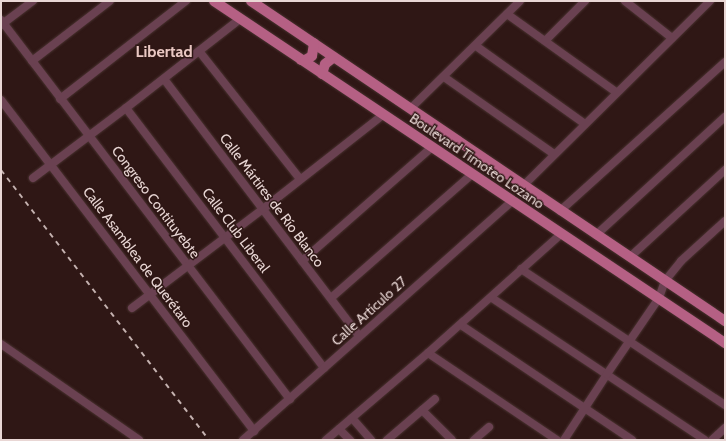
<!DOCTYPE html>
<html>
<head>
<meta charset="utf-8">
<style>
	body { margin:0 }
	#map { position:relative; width:726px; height:441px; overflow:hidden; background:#2f1715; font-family:Cabin,sans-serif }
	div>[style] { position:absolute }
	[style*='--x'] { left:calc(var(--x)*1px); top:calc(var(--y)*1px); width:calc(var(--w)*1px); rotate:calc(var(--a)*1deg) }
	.roads { filter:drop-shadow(0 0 1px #493230) drop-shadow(0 0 1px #493230) }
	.minor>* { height:8px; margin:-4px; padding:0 4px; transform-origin:4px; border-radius:4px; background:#6a4151 }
	.major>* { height:10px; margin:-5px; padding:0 5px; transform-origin:5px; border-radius:5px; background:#b56084 }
	.rail>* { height:2px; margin-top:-1px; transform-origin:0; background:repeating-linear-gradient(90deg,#c5b2b0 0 5px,transparent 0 10px) }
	span { translate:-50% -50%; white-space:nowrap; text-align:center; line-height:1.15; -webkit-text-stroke:3px #2f1715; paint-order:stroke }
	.street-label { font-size:14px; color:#e9d7d5 }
	.quarter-label { font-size:16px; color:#e9c7c2; font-weight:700 }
	.frame { position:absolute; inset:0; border:2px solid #e9d7d5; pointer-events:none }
</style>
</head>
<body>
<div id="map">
	<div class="roads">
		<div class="minor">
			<i style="--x:625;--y:1;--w:60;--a:38.2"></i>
			<i style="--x:507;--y:14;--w:134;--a:35.6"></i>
			<i style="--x:1;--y:20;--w:477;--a:52.7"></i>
			<i style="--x:1;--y:25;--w:40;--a:-37"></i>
			<i style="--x:545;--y:41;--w:57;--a:-45"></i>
			<i style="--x:476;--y:46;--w:134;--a:35.6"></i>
			<i style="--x:199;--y:51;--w:163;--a:51.7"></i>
			<i style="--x:32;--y:61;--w:98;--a:-37.6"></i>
			<i style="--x:444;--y:77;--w:134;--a:35"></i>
			<i style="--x:164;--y:79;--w:323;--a:52.8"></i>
			<i style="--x:60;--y:99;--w:160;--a:-37.9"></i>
			<i style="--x:1;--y:100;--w:417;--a:52.6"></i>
			<i style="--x:126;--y:108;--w:327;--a:52.7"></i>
			<i style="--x:410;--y:109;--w:154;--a:-44.5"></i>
			<i style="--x:33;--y:178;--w:116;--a:-37"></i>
			<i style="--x:126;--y:108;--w:145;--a:-38"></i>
			<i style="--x:523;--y:186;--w:263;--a:-44.7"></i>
			<i style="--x:560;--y:211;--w:222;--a:-42.1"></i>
			<i style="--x:596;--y:235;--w:175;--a:-42.5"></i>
			<i style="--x:630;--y:257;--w:129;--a:-42.5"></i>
			<i style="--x:302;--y:261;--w:173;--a:-41.2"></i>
			<i style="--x:521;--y:269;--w:245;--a:33.7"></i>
			<i style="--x:331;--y:298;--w:188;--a:-41.3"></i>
			<i style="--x:492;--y:298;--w:256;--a:33.7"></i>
			<i style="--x:132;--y:308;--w:164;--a:-37.1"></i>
			<i style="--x:263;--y:209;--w:152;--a:-38.1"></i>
			<i style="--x:461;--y:325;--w:206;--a:33.9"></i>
			<i style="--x:1;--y:344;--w:168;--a:34.8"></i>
			<i style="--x:428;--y:353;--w:156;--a:34"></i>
			<i style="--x:422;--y:410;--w:42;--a:45"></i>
			<i style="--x:352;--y:418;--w:29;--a:49"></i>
			<i style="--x:339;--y:429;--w:16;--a:45"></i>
			<i style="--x:243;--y:440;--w:360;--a:-41.6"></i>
			<i style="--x:326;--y:440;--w:134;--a:-40.5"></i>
			<i style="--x:428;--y:353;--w:178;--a:-41.8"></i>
			<i style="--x:387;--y:440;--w:63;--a:-40.5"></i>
			<i style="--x:474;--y:440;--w:20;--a:-41"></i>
			<i style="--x:564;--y:440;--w:79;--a:-56.9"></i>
			<i style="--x:607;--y:374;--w:92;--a:-55.6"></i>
			<i style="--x:659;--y:298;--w:18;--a:-71"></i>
			<i style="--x:665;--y:281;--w:26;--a:-51"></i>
			<i style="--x:681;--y:261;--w:59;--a:-42.3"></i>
			<i style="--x:712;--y:440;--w:18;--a:-43"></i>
		</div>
		<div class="major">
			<i style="--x:214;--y:1;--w:615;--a:33.79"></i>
			<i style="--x:251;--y:1;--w:572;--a:34.02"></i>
			<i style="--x:301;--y:60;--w:4;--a:0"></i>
			<i style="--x:305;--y:60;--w:8;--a:-30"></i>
			<i style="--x:312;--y:56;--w:13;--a:-81"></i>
			<i style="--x:322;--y:74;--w:10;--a:-73"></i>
			<i style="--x:325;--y:64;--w:11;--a:-38"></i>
		</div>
	</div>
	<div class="rail">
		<i style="--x:1;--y:170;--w:341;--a:52.4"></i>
	</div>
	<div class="street-label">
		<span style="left:477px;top:161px;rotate:34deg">Boulevard Timoteo Lozano</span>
		<span style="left:272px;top:200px;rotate:53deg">Calle Mártires de Río Blanco</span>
		<span style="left:156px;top:202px;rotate:53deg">Congreso Contituyebte</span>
		<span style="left:236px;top:230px;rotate:53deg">Calle Club Liberal</span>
		<span style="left:138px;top:257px;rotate:53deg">Calle Asamblea de Querétaro</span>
		<span style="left:369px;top:311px;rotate:-42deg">Calle Artículo 27</span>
	</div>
	<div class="quarter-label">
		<span style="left:164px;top:52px">Libertad</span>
	</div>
	<div class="frame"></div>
</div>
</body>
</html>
